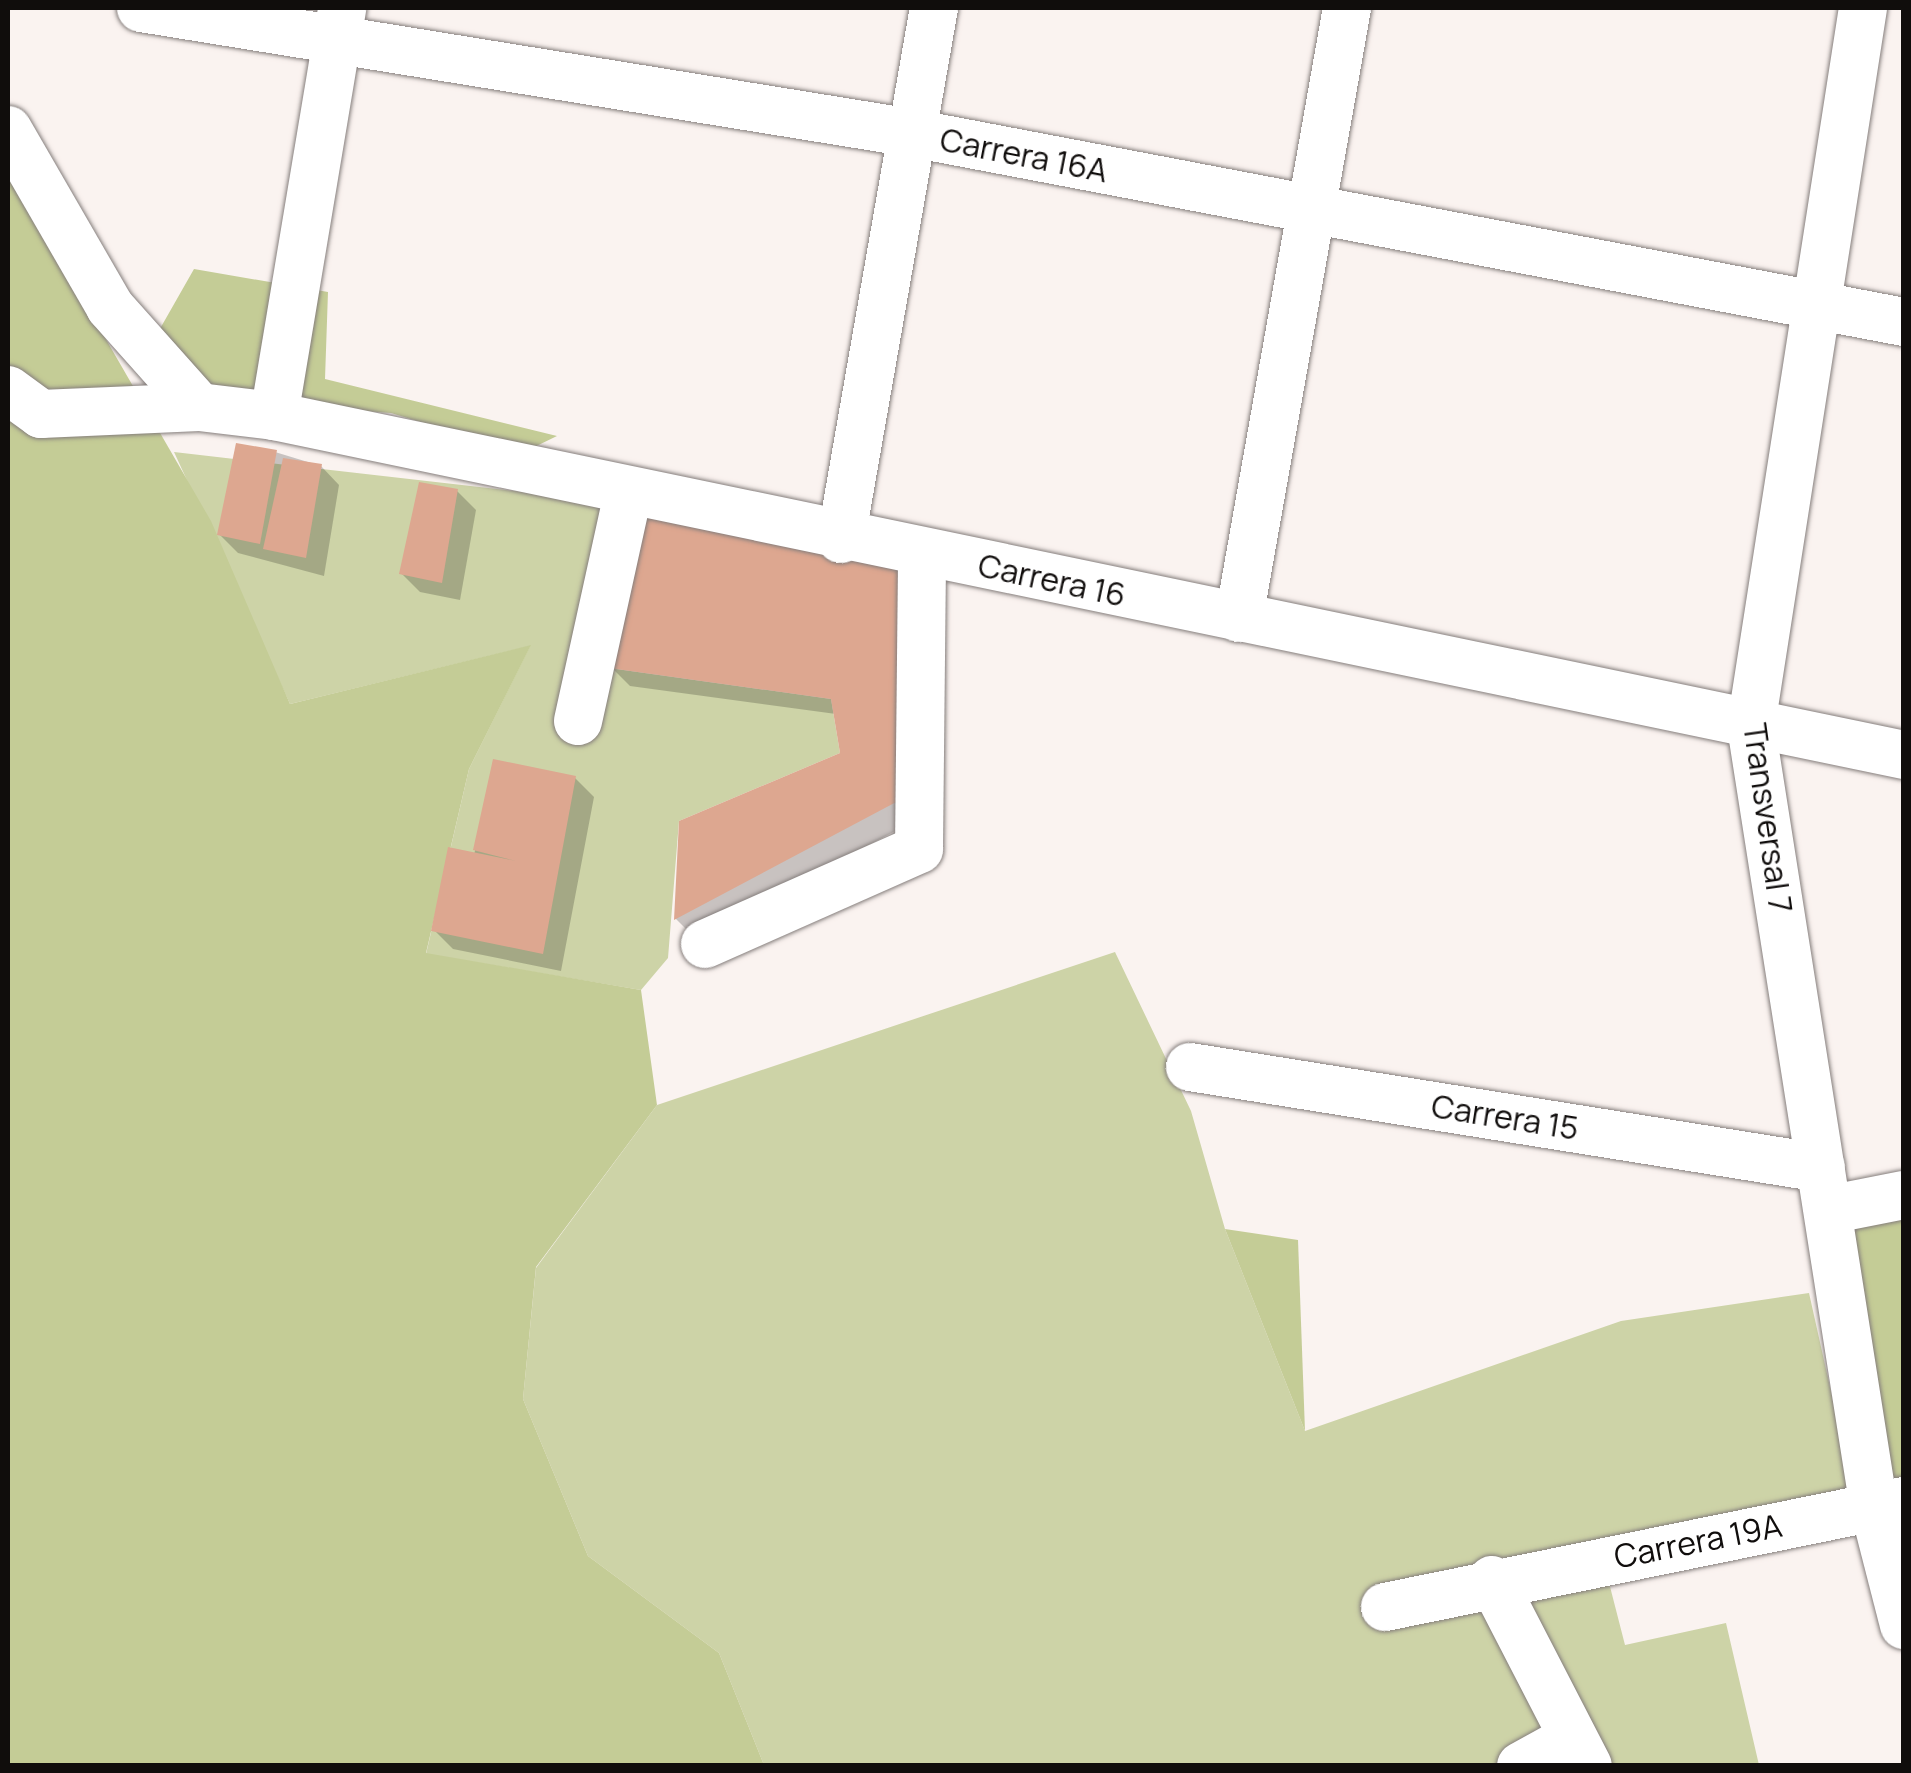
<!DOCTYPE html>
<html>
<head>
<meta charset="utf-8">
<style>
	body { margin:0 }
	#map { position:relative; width:1911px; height:1773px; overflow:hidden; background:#faf3f0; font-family:Manrope,sans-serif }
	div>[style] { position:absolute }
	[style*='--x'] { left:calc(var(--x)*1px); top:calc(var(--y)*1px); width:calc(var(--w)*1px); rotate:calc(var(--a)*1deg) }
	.green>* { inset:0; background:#cdd3a7 }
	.forest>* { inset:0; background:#c4cc96 }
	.shadow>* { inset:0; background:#0003 }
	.building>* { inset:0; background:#dda790 }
	.roads { filter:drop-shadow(0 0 2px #857e7c) drop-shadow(0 0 2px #857e7c) }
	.minor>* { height:48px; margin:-24px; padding:0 24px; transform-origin:24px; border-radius:24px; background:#fff }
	span { translate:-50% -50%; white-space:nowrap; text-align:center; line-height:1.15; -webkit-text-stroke:9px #fff; paint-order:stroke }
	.street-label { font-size:32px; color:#100d0c }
	.frame { position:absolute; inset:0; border:10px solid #100d0c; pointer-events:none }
</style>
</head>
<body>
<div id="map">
	<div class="green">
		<i style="clip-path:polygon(174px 452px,601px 501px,609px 668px,831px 699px,840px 753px,679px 821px,668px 958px,641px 990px,426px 954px,469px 769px,530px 646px,290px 704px)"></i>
		<i style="clip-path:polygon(1115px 952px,1191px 1111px,1225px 1229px,1305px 1431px,1621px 1321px,1809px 1293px,1853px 1490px,1491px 1589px,1550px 1746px,1511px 1765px,764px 1765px,719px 1653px,588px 1556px,523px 1399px,536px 1268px,657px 1105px)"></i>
		<i style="clip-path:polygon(1606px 1571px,1625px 1645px,1726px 1623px,1759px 1765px,1569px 1765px,1502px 1589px)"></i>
	</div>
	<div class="forest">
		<i style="clip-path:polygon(8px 170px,211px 521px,290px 704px,531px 645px,469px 769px,426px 953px,641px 990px,657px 1105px,536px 1267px,523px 1399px,588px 1556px,719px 1653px,764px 1765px,8px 1765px)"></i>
		<i style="clip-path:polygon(194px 269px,328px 292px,325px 379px,557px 436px,522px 453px,391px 413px,207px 400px,157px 334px)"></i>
		<i style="clip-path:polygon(1903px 1206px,1904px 1493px,1892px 1496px,1849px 1217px)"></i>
		<i style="clip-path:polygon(1225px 1229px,1298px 1240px,1305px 1431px)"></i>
	</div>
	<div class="shadow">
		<i style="clip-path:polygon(275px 452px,321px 466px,339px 485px,324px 576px,238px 553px,219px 534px)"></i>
		<i style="clip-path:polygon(457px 491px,476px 510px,460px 600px,420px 592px,401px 573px)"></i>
		<i style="clip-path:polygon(923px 586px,918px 819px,694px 937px,676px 919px,682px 823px,843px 754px,836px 714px,630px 686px,612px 668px)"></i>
		<i style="clip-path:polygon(495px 762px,575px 778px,594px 797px,561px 971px,453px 949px,434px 930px,474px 855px)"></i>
	</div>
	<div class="building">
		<i style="clip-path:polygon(236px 443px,277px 450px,260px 544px,217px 535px)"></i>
		<i style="clip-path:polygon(283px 458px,322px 464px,306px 558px,263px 549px)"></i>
		<i style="clip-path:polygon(419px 482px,458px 489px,442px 583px,399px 574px)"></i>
		<i style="clip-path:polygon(639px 508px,906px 565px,900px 800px,674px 920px,679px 821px,840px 753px,831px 699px,609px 668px)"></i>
		<i style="clip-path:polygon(493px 759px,576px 776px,543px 954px,431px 931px,448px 847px,516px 861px,473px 850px)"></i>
	</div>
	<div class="roads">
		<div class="minor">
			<i style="--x:141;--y:8;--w:781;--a:9.21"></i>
			<i style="--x:912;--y:133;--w:1010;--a:10.79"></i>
			<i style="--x:1863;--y:8;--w:727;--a:98.87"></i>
			<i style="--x:1751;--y:726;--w:792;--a:81.06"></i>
			<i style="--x:1874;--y:1508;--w:121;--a:75.6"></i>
			<i style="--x:8;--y:130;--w:204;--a:60"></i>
			<i style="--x:110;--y:307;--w:134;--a:48.3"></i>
			<i style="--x:8;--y:390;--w:41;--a:36"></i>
			<i style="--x:41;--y:414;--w:158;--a:-2.5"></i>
			<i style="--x:199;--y:407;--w:76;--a:6.8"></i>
			<i style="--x:274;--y:416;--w:1665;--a:11.75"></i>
			<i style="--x:274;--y:416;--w:414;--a:-80.5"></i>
			<i style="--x:841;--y:539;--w:539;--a:-80.07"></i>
			<i style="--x:1239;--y:618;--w:619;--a:-79.96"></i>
			<i style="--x:578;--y:721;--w:233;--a:-77.6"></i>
			<i style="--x:705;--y:944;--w:234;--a:-23.9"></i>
			<i style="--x:919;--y:849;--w:296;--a:-89.4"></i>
			<i style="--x:1190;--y:1067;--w:639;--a:9.09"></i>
			<i style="--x:1828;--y:1210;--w:77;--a:-11.2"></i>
			<i style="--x:1492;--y:1580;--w:209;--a:62.7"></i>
			<i style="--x:1385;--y:1607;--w:530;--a:-11.54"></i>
			<i style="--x:1521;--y:1766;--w:58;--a:-28.8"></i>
		</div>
	</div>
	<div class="street-label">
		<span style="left:1024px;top:155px;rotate:11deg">Carrera 16A</span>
		<span style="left:1052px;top:580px;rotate:12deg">Carrera 16</span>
		<span style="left:1768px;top:818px;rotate:82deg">Transversal 7</span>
		<span style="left:1505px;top:1117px;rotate:9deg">Carrera 15</span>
		<span style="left:1698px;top:1541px;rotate:-11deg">Carrera 19A</span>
	</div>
	<div class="frame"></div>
</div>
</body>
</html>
